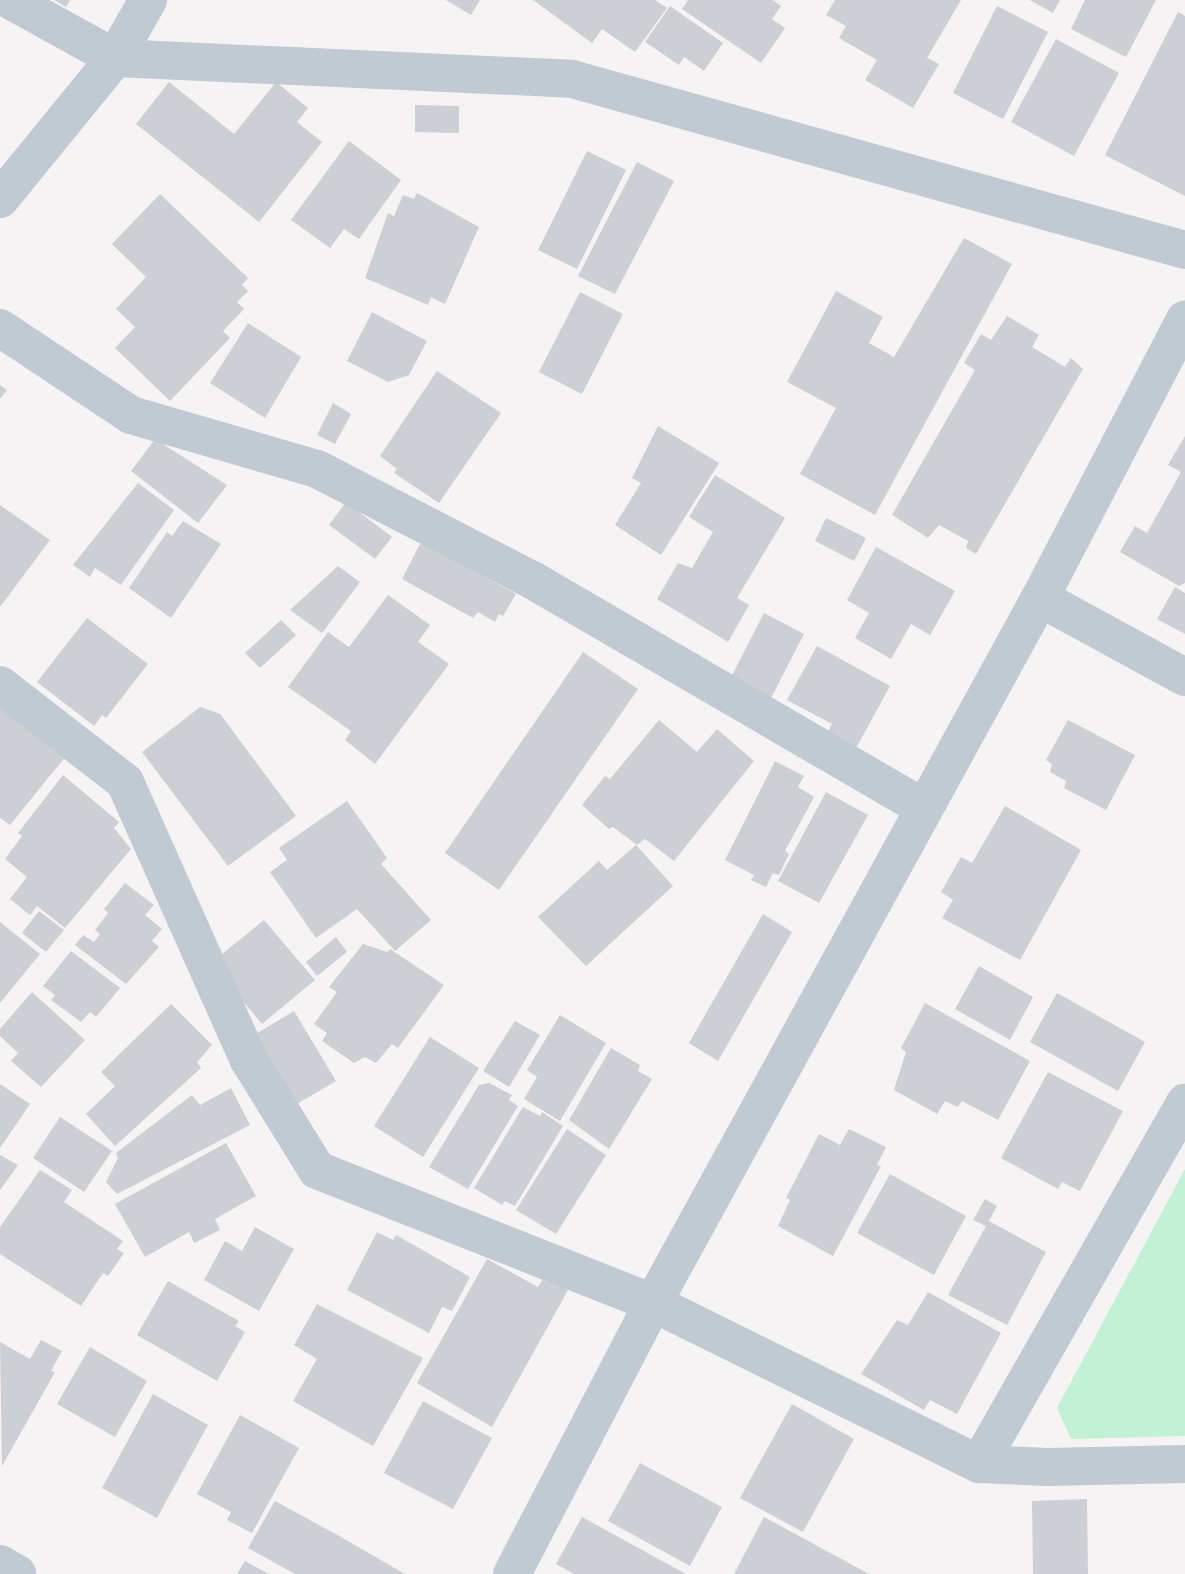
<!DOCTYPE html>
<html>
<head>
<meta charset="utf-8">
<style>
	body { margin:0 }
	#map { position:relative; width:1185px; height:1574px; overflow:hidden; background:#f5f3f3; font-family:"Titillium Web",sans-serif }
	div>[style] { position:absolute }
	[style*='--x'] { left:calc(var(--x)*1px); top:calc(var(--y)*1px); width:calc(var(--w)*1px); rotate:calc(var(--a)*1deg) }
	.green>* { inset:0; background:#c3f1d5 }
	.building>* { inset:0; background:#cdcfd5 }
	.minor>* { height:38px; margin:-19px; padding:0 19px; transform-origin:19px; border-radius:19px; background:#c1cad2 }
	span { translate:-50% -50%; white-space:nowrap; text-align:center; line-height:1.15; -webkit-text-stroke:6px #fff; paint-order:stroke }
</style>
</head>
<body>
<div id="map">
	<div class="green">
		<i style="clip-path:polygon(1185px 1169px,1185px 1436px,1071px 1439px,1057px 1408px)"></i>
	</div>
	<div class="building">
		<i style="clip-path:polygon(54px 0,70px 0,66px 7px)"></i>
		<i style="clip-path:polygon(446px 0,480px 0,471px 15px)"></i>
		<i style="clip-path:polygon(533px 0,655px 0,667px 8px,635px 52px,602px 29px,592px 43px)"></i>
		<i style="clip-path:polygon(688px 0,773px 0,781px 6px,772px 19px,785px 28px,761px 63px,682px 9px)"></i>
		<i style="clip-path:polygon(835px 0,961px 0,927px 58px,939px 64px,913px 108px,865px 80px,877px 60px,839px 38px,846px 26px,826px 15px)"></i>
		<i style="clip-path:polygon(1030px 0,1060px 0,1053px 13px)"></i>
		<i style="clip-path:polygon(1085px 0,1156px 0,1126px 57px,1071px 29px)"></i>
		<i style="clip-path:polygon(670px 6px,723px 43px,704px 71px,684px 57px,679px 65px,645px 42px)"></i>
		<i style="clip-path:polygon(997px 6px,1048px 32px,1003px 119px,953px 93px)"></i>
		<i style="clip-path:polygon(1178px 12px,1185px 16px,1185px 196px,1105px 155px)"></i>
		<i style="clip-path:polygon(1056px 39px,1119px 73px,1074px 156px,1011px 122px)"></i>
		<i style="clip-path:polygon(169px 82px,234px 134px,276px 82px,308px 108px,297px 122px,322px 142px,259px 222px,136px 124px)"></i>
		<i style="clip-path:polygon(415px 105px,459px 106px,459px 133px,415px 132px)"></i>
		<i style="clip-path:polygon(349px 141px,401px 180px,359px 239px,344px 229px,330px 248px,291px 220px)"></i>
		<i style="clip-path:polygon(587px 151px,626px 170px,577px 269px,538px 250px)"></i>
		<i style="clip-path:polygon(637px 162px,674px 181px,615px 294px,578px 276px)"></i>
		<i style="clip-path:polygon(417px 193px,479px 227px,445px 304px,431px 297px,428px 305px,365px 278px,388px 213px,394px 216px,403px 195px,414px 199px)"></i>
		<i style="clip-path:polygon(160px 194px,248px 278px,242px 285px,248px 291px,237px 302px,244px 309px,223px 331px,230px 338px,170px 401px,115px 348px,135px 327px,116px 309px,146px 277px,112px 244px)"></i>
		<i style="clip-path:polygon(964px 238px,1012px 264px,875px 515px,800px 474px,836px 408px,787px 382px,836px 291px,883px 317px,869px 343px,894px 357px)"></i>
		<i style="clip-path:polygon(580px 292px,623px 314px,582px 394px,539px 372px)"></i>
		<i style="clip-path:polygon(372px 312px,427px 341px,409px 375px,388px 382px,347px 361px)"></i>
		<i style="clip-path:polygon(1007px 316px,1039px 335px,1032px 347px,1065px 367px,1071px 358px,1083px 369px,976px 554px,966px 548px,968px 541px,939px 525px,928px 538px,892px 515px,975px 370px,964px 363px,981px 334px,991px 340px)"></i>
		<i style="clip-path:polygon(248px 323px,301px 357px,265px 418px,210px 383px)"></i>
		<i style="clip-path:polygon(437px 371px,501px 413px,439px 503px,394px 473px,397px 469px,380px 456px)"></i>
		<i style="clip-path:polygon(0 385px,7px 390px,0 399px)"></i>
		<i style="clip-path:polygon(333px 403px,351px 414px,335px 444px,317px 435px)"></i>
		<i style="clip-path:polygon(658px 426px,719px 463px,661px 555px,615px 525px,641px 483px,632px 478px)"></i>
		<i style="clip-path:polygon(1185px 436px,1185px 583px,1179px 586px,1120px 552px,1135px 526px,1147px 533px,1181px 472px,1168px 465px)"></i>
		<i style="clip-path:polygon(155px 439px,227px 485px,198px 523px,131px 471px)"></i>
		<i style="clip-path:polygon(715px 475px,785px 518px,737px 598px,749px 605px,728px 642px,657px 599px,678px 563px,692px 568px,713px 532px,689px 517px)"></i>
		<i style="clip-path:polygon(138px 483px,174px 510px,121px 585px,95px 568px,90px 577px,73px 565px)"></i>
		<i style="clip-path:polygon(346px 502px,392px 537px,375px 559px,329px 525px)"></i>
		<i style="clip-path:polygon(0 505px,50px 540px,0 607px)"></i>
		<i style="clip-path:polygon(826px 518px,866px 538px,854px 561px,815px 541px)"></i>
		<i style="clip-path:polygon(183px 521px,221px 544px,171px 618px,129px 588px,167px 532px,172px 536px)"></i>
		<i style="clip-path:polygon(421px 542px,516px 594px,503px 616px,499px 614px,495px 622px,478px 612px,473px 618px,402px 579px)"></i>
		<i style="clip-path:polygon(876px 547px,955px 591px,930px 635px,911px 624px,891px 659px,855px 638px,869px 613px,847px 600px)"></i>
		<i style="clip-path:polygon(338px 566px,360px 582px,322px 633px,290px 610px)"></i>
		<i style="clip-path:polygon(1175px 587px,1185px 593px,1185px 634px,1157px 619px)"></i>
		<i style="clip-path:polygon(388px 595px,430px 625px,418px 642px,449px 664px,375px 764px,345px 740px,351px 731px,288px 687px,328px 632px,349px 647px)"></i>
		<i style="clip-path:polygon(764px 613px,804px 634px,769px 702px,729px 681px)"></i>
		<i style="clip-path:polygon(87px 618px,148px 664px,106px 718px,102px 715px,94px 726px,37px 682px)"></i>
		<i style="clip-path:polygon(281px 620px,296px 635px,260px 668px,245px 653px)"></i>
		<i style="clip-path:polygon(817px 646px,890px 686px,855px 750px,827px 734px,832px 724px,787px 700px)"></i>
		<i style="clip-path:polygon(583px 652px,638px 689px,499px 890px,445px 853px)"></i>
		<i style="clip-path:polygon(0 706px,66px 756px,10px 825px,0 818px)"></i>
		<i style="clip-path:polygon(200px 707px,220px 714px,296px 816px,228px 866px,142px 752px)"></i>
		<i style="clip-path:polygon(659px 720px,697px 752px,717px 729px,754px 761px,674px 861px,645px 839px,637px 845px,613px 827px,609px 829px,582px 805px,605px 776px,610px 779px)"></i>
		<i style="clip-path:polygon(1068px 720px,1135px 755px,1106px 810px,1064px 788px,1066px 781px,1050px 772px,1052px 764px,1046px 760px)"></i>
		<i style="clip-path:polygon(775px 761px,804px 776px,798px 787px,814px 797px,785px 851px,789px 854px,779px 875px,773px 873px,766px 887px,751px 880px,754px 875px,725px 860px)"></i>
		<i style="clip-path:polygon(63px 775px,119px 822px,114px 828px,131px 849px,65px 928px,37px 906px,30px 915px,10px 899px,27px 877px,5px 859px,22px 836px,18px 833px)"></i>
		<i style="clip-path:polygon(826px 792px,868px 815px,819px 903px,778px 881px)"></i>
		<i style="clip-path:polygon(347px 801px,387px 858px,381px 864px,431px 920px,395px 951px,357px 909px,316px 938px,270px 872px,287px 860px,279px 848px)"></i>
		<i style="clip-path:polygon(1005px 806px,1081px 850px,1020px 960px,942px 918px,953px 900px,941px 892px,961px 857px,972px 863px)"></i>
		<i style="clip-path:polygon(636px 845px,673px 886px,586px 966px,538px 917px,599px 861px,607px 870px)"></i>
		<i style="clip-path:polygon(125px 883px,154px 905px,145px 915px,162px 929px,152px 941px,159px 947px,126px 984px,75px 945px,83px 935px,94px 942px,100px 934px,95px 930px,108px 913px,104px 909px)"></i>
		<i style="clip-path:polygon(39px 911px,64px 930px,46px 952px,22px 933px)"></i>
		<i style="clip-path:polygon(763px 914px,792px 932px,718px 1061px,689px 1043px)"></i>
		<i style="clip-path:polygon(264px 920px,315px 980px,262px 1024px,211px 963px)"></i>
		<i style="clip-path:polygon(0 922px,40px 954px,0 1003px)"></i>
		<i style="clip-path:polygon(336px 937px,347px 952px,317px 976px,306px 962px)"></i>
		<i style="clip-path:polygon(363px 944px,387px 952px,390px 949px,444px 985px,398px 1048px,392px 1044px,376px 1063px,365px 1057px,354px 1063px,322px 1041px,327px 1033px,314px 1024px,337px 992px,329px 987px)"></i>
		<i style="clip-path:polygon(71px 951px,120px 988px,96px 1017px,90px 1012px,81px 1022px,51px 1000px,55px 995px,43px 986px)"></i>
		<i style="clip-path:polygon(979px 966px,1033px 997px,1010px 1040px,955px 1009px)"></i>
		<i style="clip-path:polygon(32px 992px,85px 1040px,41px 1087px,11px 1061px,18px 1053px,0 1036px,0 1029px)"></i>
		<i style="clip-path:polygon(1057px 993px,1145px 1042px,1118px 1091px,1030px 1042px)"></i>
		<i style="clip-path:polygon(925px 1003px,1030px 1061px,998px 1120px,962px 1101px,958px 1107px,945px 1101px,937px 1114px,894px 1090px,906px 1052px,901px 1048px)"></i>
		<i style="clip-path:polygon(171px 1004px,212px 1045px,197px 1062px,201px 1068px,115px 1146px,86px 1114px,115px 1086px,101px 1072px)"></i>
		<i style="clip-path:polygon(294px 1011px,336px 1081px,285px 1111px,244px 1041px)"></i>
		<i style="clip-path:polygon(560px 1015px,606px 1043px,560px 1121px,524px 1099px,537px 1077px,527px 1070px)"></i>
		<i style="clip-path:polygon(515px 1021px,540px 1035px,509px 1087px,483px 1071px)"></i>
		<i style="clip-path:polygon(430px 1037px,479px 1068px,423px 1157px,374px 1126px)"></i>
		<i style="clip-path:polygon(611px 1048px,640px 1065px,638px 1071px,652px 1079px,609px 1149px,569px 1120px)"></i>
		<i style="clip-path:polygon(1048px 1072px,1123px 1111px,1080px 1191px,1062px 1182px,1058px 1189px,1001px 1158px)"></i>
		<i style="clip-path:polygon(489px 1083px,512px 1095px,509px 1100px,518px 1106px,468px 1189px,429px 1167px,479px 1085px)"></i>
		<i style="clip-path:polygon(0 1084px,30px 1104px,0 1148px)"></i>
		<i style="clip-path:polygon(231px 1088px,250px 1125px,117px 1194px,106px 1182px,118px 1158px,116px 1153px,192px 1095px,200px 1105px)"></i>
		<i style="clip-path:polygon(523px 1107px,540px 1116px,542px 1112px,563px 1126px,515px 1206px,505px 1201px,502px 1205px,474px 1188px)"></i>
		<i style="clip-path:polygon(60px 1117px,112px 1151px,84px 1192px,33px 1158px)"></i>
		<i style="clip-path:polygon(567px 1129px,606px 1155px,556px 1234px,516px 1210px)"></i>
		<i style="clip-path:polygon(849px 1129px,886px 1147px,877px 1165px,881px 1166px,833px 1256px,778px 1226px,790px 1200px,786px 1198px,819px 1134px,840px 1145px)"></i>
		<i style="clip-path:polygon(226px 1143px,256px 1196px,215px 1219px,220px 1230px,194px 1243px,189px 1232px,145px 1257px,115px 1204px)"></i>
		<i style="clip-path:polygon(0 1155px,18px 1165px,0 1190px)"></i>
		<i style="clip-path:polygon(40px 1170px,72px 1190px,64px 1202px,123px 1241px,117px 1249px,124px 1253px,108px 1276px,103px 1273px,81px 1306px,0 1254px,0 1227px)"></i>
		<i style="clip-path:polygon(890px 1174px,966px 1216px,934px 1275px,857px 1233px)"></i>
		<i style="clip-path:polygon(985px 1199px,997px 1206px,989px 1221px,1046px 1252px,1007px 1325px,948px 1295px,986px 1226px,973px 1220px)"></i>
		<i style="clip-path:polygon(255px 1227px,294px 1249px,259px 1311px,204px 1280px,225px 1241px,242px 1251px)"></i>
		<i style="clip-path:polygon(377px 1232px,393px 1240px,396px 1235px,470px 1277px,452px 1311px,442px 1307px,429px 1333px,347px 1290px)"></i>
		<i style="clip-path:polygon(487px 1259px,538px 1287px,544px 1277px,568px 1290px,492px 1427px,417px 1383px)"></i>
		<i style="clip-path:polygon(168px 1281px,239px 1321px,235px 1326px,245px 1332px,217px 1381px,137px 1335px)"></i>
		<i style="clip-path:polygon(928px 1292px,1001px 1333px,957px 1414px,930px 1400px,924px 1410px,861px 1374px,897px 1320px,908px 1325px)"></i>
		<i style="clip-path:polygon(317px 1304px,423px 1358px,373px 1446px,293px 1401px,317px 1359px,294px 1345px)"></i>
		<i style="clip-path:polygon(41px 1340px,62px 1351px,51px 1371px,55px 1372px,2px 1466px,0 1342px,30px 1359px)"></i>
		<i style="clip-path:polygon(90px 1347px,147px 1381px,115px 1437px,57px 1404px)"></i>
		<i style="clip-path:polygon(153px 1394px,208px 1425px,157px 1518px,102px 1488px)"></i>
		<i style="clip-path:polygon(423px 1401px,492px 1438px,453px 1509px,384px 1473px)"></i>
		<i style="clip-path:polygon(792px 1404px,854px 1439px,803px 1532px,740px 1498px)"></i>
		<i style="clip-path:polygon(240px 1415px,299px 1448px,252px 1533px,227px 1520px,231px 1512px,197px 1494px)"></i>
		<i style="clip-path:polygon(640px 1463px,722px 1507px,690px 1566px,608px 1521px)"></i>
		<i style="clip-path:polygon(1087px 1499px,1088px 1574px,1033px 1574px,1032px 1501px)"></i>
		<i style="clip-path:polygon(275px 1501px,341px 1537px,405px 1574px,295px 1574px,248px 1548px)"></i>
		<i style="clip-path:polygon(582px 1517px,686px 1574px,574px 1574px,556px 1564px)"></i>
		<i style="clip-path:polygon(764px 1517px,869px 1574px,734px 1574px)"></i>
		<i style="clip-path:polygon(245px 1561px,269px 1574px,237px 1574px)"></i>
	</div>
	<div class="minor">
		<i style="--x:10;--y:0;--w:120;--a:28.9"></i>
		<i style="--x:115;--y:58;--w:457;--a:2.6"></i>
		<i style="--x:572;--y:79;--w:636;--a:15.59"></i>
		<i style="--x:0;--y:199;--w:182;--a:-50.8"></i>
		<i style="--x:115;--y:58;--w:67;--a:-60.4"></i>
		<i style="--x:0;--y:328;--w:157;--a:33.6"></i>
		<i style="--x:131;--y:415;--w:194;--a:16.2"></i>
		<i style="--x:317;--y:469;--w:244;--a:27.3"></i>
		<i style="--x:534;--y:581;--w:451;--a:30.2"></i>
		<i style="--x:1040;--y:598;--w:165;--a:28.6"></i>
		<i style="--x:0;--y:685;--w:158;--a:37.8"></i>
		<i style="--x:125;--y:782;--w:304;--a:66"></i>
		<i style="--x:249;--y:1060;--w:129;--a:58.3"></i>
		<i style="--x:317;--y:1170;--w:361;--a:21.6"></i>
		<i style="--x:653;--y:1303;--w:364;--a:26.3"></i>
		<i style="--x:979;--y:1464;--w:69;--a:2.5"></i>
		<i style="--x:1048;--y:1467;--w:137;--a:-1.3"></i>
		<i style="--x:979;--y:1464;--w:416;--a:-60.3"></i>
		<i style="--x:0;--y:1564;--w:20;--a:30"></i>
		<i style="--x:512;--y:1574;--w:305;--a:-62.5"></i>
		<i style="--x:653;--y:1303;--w:804;--a:-61.24"></i>
		<i style="--x:1040;--y:598;--w:314;--a:-62.5"></i>
	</div>
</div>
</body>
</html>
